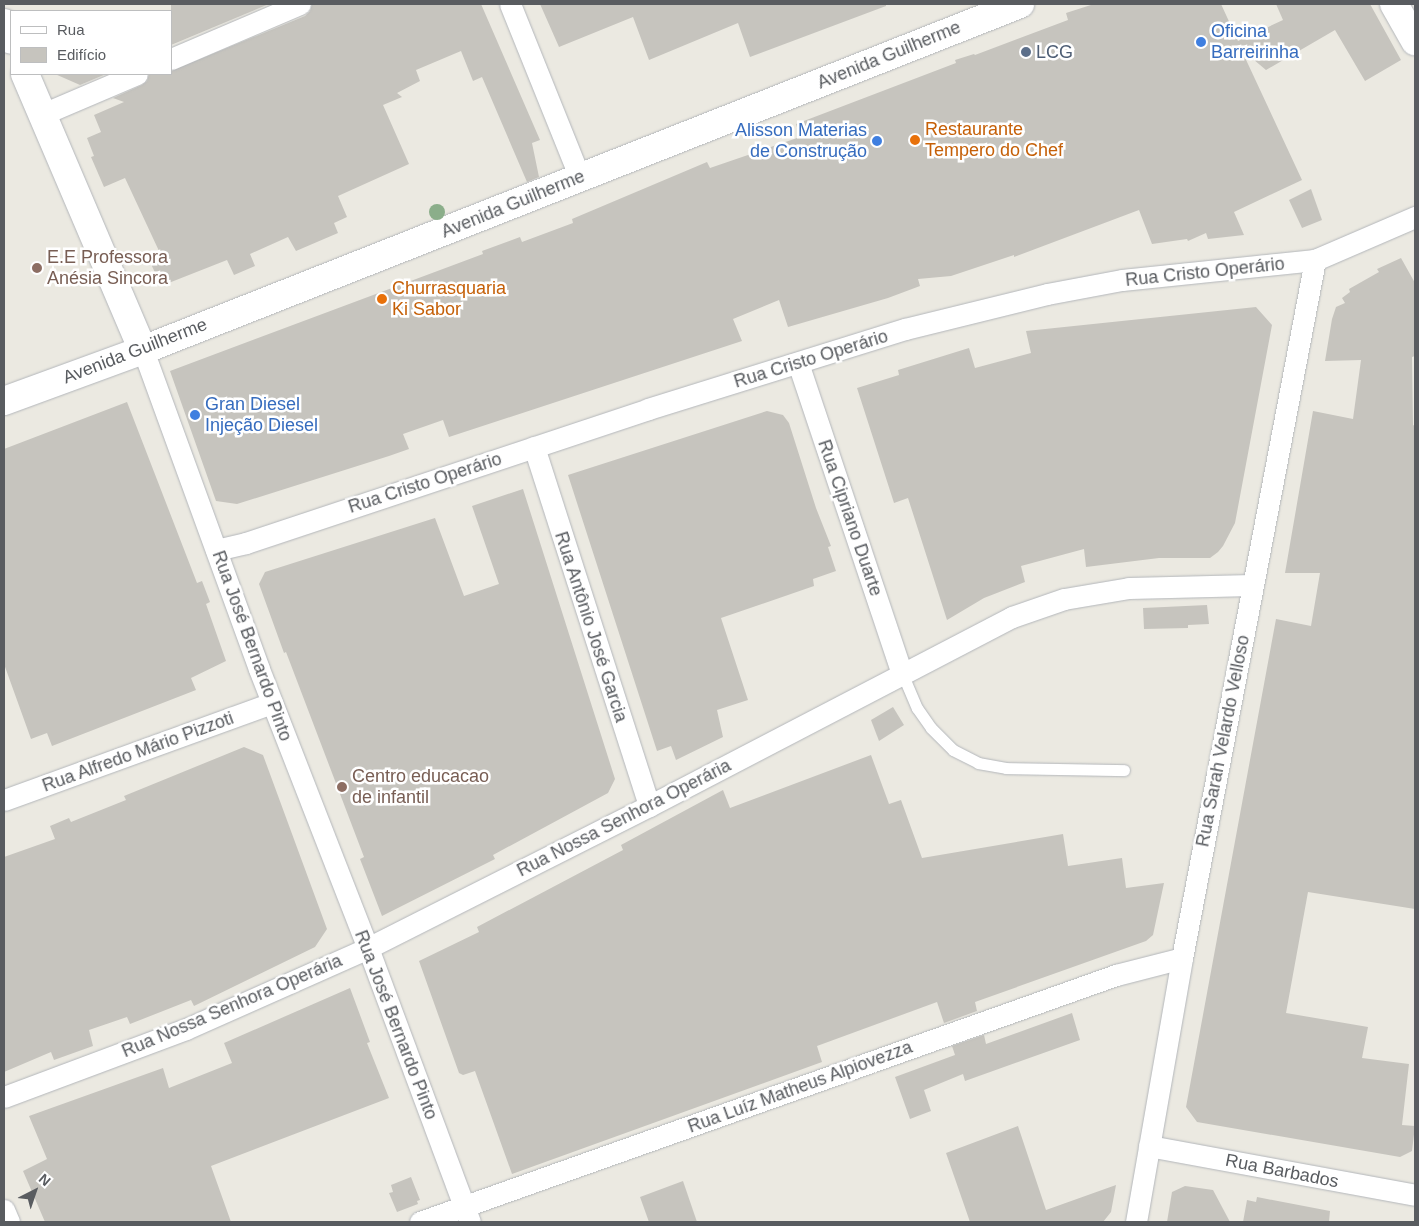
<!DOCTYPE html>
<html>
<head>
<meta charset="utf-8">
<style>
	body { margin:0 }
	#map { position:relative; width:1419px; height:1226px; overflow:hidden; background:#ebe9e1; font-family:Helvetica,sans-serif }
	div>[style] { position:absolute }
	[style*='--x'] { left:calc(var(--x)*1px); top:calc(var(--y)*1px); width:calc(var(--w)*1px); rotate:calc(var(--a)*1deg) }
	.building>* { inset:0; background:#c6c4be }
	.roads { filter:drop-shadow(0 0 1px #b3b6ba) drop-shadow(0 0 1px #b3b6ba) }
	.lane>* { height:11px; margin:-5.5px; padding:0 5.5px; transform-origin:5.5px; border-radius:5.5px; background:#fff }
	.street>* { height:21px; margin:-10.5px; padding:0 10.5px; transform-origin:10.5px; border-radius:10.5px; background:#fff }
	.secondary>* { height:28px; margin:-14px; padding:0 14px; transform-origin:14px; border-radius:14px; background:#fff }
	.trees>* { width:16px; height:16px; margin:-8px; border-radius:50%; background:#8bae8a }
	.dots>* { width:14px; height:14px; translate:-50% -50%; box-sizing:border-box; border:2px solid #fff; border-radius:50% }
	span { translate:-50% -50%; white-space:nowrap; text-align:center; line-height:1.15; -webkit-text-stroke:5px #fff; paint-order:stroke }
	.shop-label { font-size:18px; color:#366cbe }
	.left { translate:0 -50%; text-align:left }
	.right { translate:-100% -50%; text-align:right }
	.service-label { font-size:18px; color:#4e5e75 }
	.street-label { font-size:18px; color:#595c60 }
	.food-label { font-size:18px; color:#c56008 }
	.education-label { font-size:18px; color:#785e54 }
	.frame { position:absolute; inset:0; border:5px solid #595c60; pointer-events:none }
	.legend { position:absolute; left:10px; top:10px; width:162px; height:65px; box-sizing:border-box; background:#fff; border:1px solid #bdbebf; margin:0; padding:6px 9px; list-style:none; font-size:15px; color:#595c60 }
	.legend li { display:flex; align-items:center; gap:10px; height:25px }
	.legend b { width:25px; border:1px solid #bdbebf }
	.north { position:absolute; left:10px; top:1166px; width:50px; height:50px; -webkit-text-stroke:4px #fff; paint-order:stroke; rotate:41deg; font-size:14px; font-weight:700; line-height:20px; text-align:center; color:#595c60 }
	.north::after { content:''; display:block; margin:auto; width:18px; height:22px; background:#595c60; clip-path:polygon(50% 0,100% 100%,50% 72%,0 100%) }
</style>
</head>
<body>
<div id="map">
	<div class="building">
		<i style="clip-path:polygon(171px 4px,269px 4px,171px 45px)"></i>
		<i style="clip-path:polygon(312px 4px,481px 4px,540px 140px,532px 143px,539px 177px,527px 182px,482px 77px,473px 81px,461px 51px,416px 70px,420px 81px,397px 93px,402px 97px,383px 105px,409px 164px,338px 196px,347px 217px,334px 223px,338px 233px,296px 251px,288px 237px,250px 254px,255px 266px,234px 275px,227px 260px,161px 286px,147px 255px,159px 251px,125px 178px,104px 187px,91px 157px,94px 156px,87px 138px,101px 132px,94px 115px,124px 102px,113px 98px,142px 85px,147px 81px,149px 74px,171px 74px,171px 71px,305px 16px,310px 11px)"></i>
		<i style="clip-path:polygon(540px 4px,886px 4px,886px 6px,750px 57px,738px 23px,649px 60px,633px 17px,559px 47px)"></i>
		<i style="clip-path:polygon(1094px 4px,1221px 4px,1238px 41px,1283px 20px,1276px 4px,1370px 4px,1401px 60px,1365px 81px,1335px 30px,1266px 70px,1241px 49px,1302px 180px,1234px 212px,1244px 235px,1208px 239px,1206px 233px,1188px 241px,1187px 239px,1152px 244px,1139px 210px,1014px 257px,1014px 255px,951px 276px,918px 279px,920px 286px,888px 298px,788px 327px,779px 300px,733px 319px,742px 341px,449px 437px,443px 420px,403px 434px,409px 449px,389px 456px,237px 504px,216px 501px,170px 371px,483px 254px,482px 251px,520px 237px,522px 242px,573px 223px,572px 219px,707px 162px,710px 168px,800px 137px,796px 124px,956px 63px,955px 60px,974px 54px,975px 55px,1068px 20px,1066px 13px)"></i>
		<i style="clip-path:polygon(55px 74px,106px 74px,80px 85px)"></i>
		<i style="clip-path:polygon(1311px 189px,1322px 220px,1302px 228px,1289px 200px)"></i>
		<i style="clip-path:polygon(1401px 258px,1415px 283px,1415px 356px,1412px 357px,1413px 425px,1415px 426px,1415px 909px,1308px 892px,1286px 1013px,1368px 1027px,1362px 1058px,1409px 1064px,1402px 1125px,1415px 1126px,1412px 1151px,1400px 1157px,1197px 1122px,1186px 1107px,1276px 619px,1311px 626px,1320px 573px,1285px 573px,1313px 411px,1353px 419px,1361px 360px,1325px 361px,1332px 319px,1336px 307px,1345px 303px,1342px 298px,1350px 292px,1349px 289px,1379px 272px,1377px 269px)"></i>
		<i style="clip-path:polygon(1256px 307px,1272px 325px,1235px 523px,1223px 546px,1218px 552px,1210px 558px,1159px 558px,1086px 567px,1084px 549px,1021px 566px,1025px 582px,984px 598px,947px 620px,908px 498px,894px 503px,857px 388px,899px 375px,898px 370px,969px 348px,975px 368px,1031px 353px,1026px 331px)"></i>
		<i style="clip-path:polygon(127px 402px,197px 583px,202px 581px,210px 602px,206px 604px,226px 661px,191px 678px,196px 690px,52px 746px,47px 733px,31px 739px,4px 664px,4px 449px)"></i>
		<i style="clip-path:polygon(767px 411px,783px 415px,789px 423px,816px 508px,831px 546px,828px 547px,836px 571px,813px 579px,814px 586px,721px 618px,748px 700px,717px 710px,723px 737px,676px 760px,671px 746px,657px 751px,568px 475px)"></i>
		<i style="clip-path:polygon(523px 489px,615px 779px,608px 793px,493px 855px,495px 859px,382px 916px,360px 859px,364px 857px,286px 652px,284px 653px,259px 584px,265px 572px,435px 518px,464px 596px,499px 584px,472px 506px)"></i>
		<i style="clip-path:polygon(1207px 605px,1209px 624px,1188px 625px,1188px 628px,1144px 629px,1143px 608px)"></i>
		<i style="clip-path:polygon(893px 707px,904px 725px,879px 741px,871px 720px)"></i>
		<i style="clip-path:polygon(244px 747px,263px 755px,327px 929px,315px 947px,194px 1006px,191px 1000px,130px 1024px,127px 1017px,89px 1030px,93px 1046px,54px 1060px,51px 1052px,4px 1072px,4px 857px,55px 839px,50px 826px,69px 818px,71px 822px,126px 800px,124px 796px)"></i>
		<i style="clip-path:polygon(871px 755px,889px 804px,901px 800px,922px 858px,1063px 834px,1068px 866px,1122px 858px,1126px 888px,1164px 883px,1153px 935px,1146px 941px,975px 1002px,977px 1011px,944px 1023px,937px 1002px,817px 1046px,822px 1062px,512px 1174px,475px 1071px,463px 1075px,459px 1073px,419px 961px,479px 932px,477px 927px,623px 850px,621px 845px,723px 790px,730px 808px)"></i>
		<i style="clip-path:polygon(350px 988px,370px 1042px,367px 1043px,389px 1098px,211px 1166px,231px 1222px,45px 1222px,23px 1171px,47px 1159px,29px 1116px,163px 1068px,169px 1088px,232px 1063px,224px 1043px)"></i>
		<i style="clip-path:polygon(1072px 1013px,1080px 1040px,965px 1081px,963px 1074px,924px 1090px,931px 1111px,910px 1119px,895px 1077px,955px 1055px,952px 1046px,984px 1035px,986px 1044px)"></i>
		<i style="clip-path:polygon(1018px 1126px,1046px 1210px,1116px 1185px,1111px 1212px,1103px 1222px,970px 1222px,946px 1153px)"></i>
		<i style="clip-path:polygon(411px 1177px,420px 1200px,417px 1201px,418px 1204px,397px 1212px,389px 1193px,393px 1192px,391px 1185px)"></i>
		<i style="clip-path:polygon(683px 1181px,697px 1222px,649px 1222px,640px 1197px)"></i>
		<i style="clip-path:polygon(1185px 1186px,1213px 1190px,1230px 1222px,1167px 1222px,1172px 1192px)"></i>
		<i style="clip-path:polygon(1257px 1197px,1330px 1211px,1329px 1222px,1243px 1222px,1247px 1200px,1256px 1202px)"></i>
	</div>
	<div class="roads">
		<div class="lane">
			<i style="--x:902;--y:673;--w:38;--a:67"></i>
			<i style="--x:917;--y:708;--w:24;--a:55"></i>
			<i style="--x:931;--y:728;--w:31;--a:45"></i>
			<i style="--x:953;--y:750;--w:28;--a:27"></i>
			<i style="--x:978;--y:763;--w:28;--a:10"></i>
			<i style="--x:1006;--y:768;--w:118;--a:1"></i>
		</div>
		<div class="street">
			<i style="--x:510;--y:4;--w:188;--a:68.1"></i>
			<i style="--x:171;--y:59;--w:140;--a:-23.1"></i>
			<i style="--x:43;--y:114;--w:102;--a:-23.1"></i>
			<i style="--x:143;--y:350;--w:339;--a:70"></i>
			<i style="--x:259;--y:669;--w:300;--a:68.7"></i>
			<i style="--x:368;--y:948;--w:292;--a:69.6"></i>
			<i style="--x:798;--y:363;--w:327;--a:71.5"></i>
			<i style="--x:534;--y:447;--w:377;--a:72.2"></i>
			<i style="--x:216;--y:550;--w:31;--a:-13"></i>
			<i style="--x:246;--y:543;--w:424;--a:-18.4"></i>
			<i style="--x:648;--y:409;--w:269;--a:-17.3"></i>
			<i style="--x:905;--y:329;--w:146;--a:-13.8"></i>
			<i style="--x:1047;--y:294;--w:76;--a:-10.6"></i>
			<i style="--x:1122;--y:280;--w:194;--a:-5.9"></i>
			<i style="--x:1315;--y:260;--w:109;--a:-23.3"></i>
			<i style="--x:4;--y:800;--w:285;--a:-19.9"></i>
			<i style="--x:4;--y:1097;--w:194;--a:-20.5"></i>
			<i style="--x:186;--y:1029;--w:199;--a:-24"></i>
			<i style="--x:368;--y:948;--w:315;--a:-26.8"></i>
			<i style="--x:649;--y:806;--w:409;--a:-27.5"></i>
			<i style="--x:1012;--y:617;--w:55;--a:-19.1"></i>
			<i style="--x:1064;--y:599;--w:66;--a:-9.6"></i>
			<i style="--x:1129;--y:588;--w:123;--a:-1.4"></i>
			<i style="--x:1149;--y:1146;--w:270;--a:10.4"></i>
			<i style="--x:4;--y:1210;--w:13;--a:67"></i>
			<i style="--x:420;--y:1222;--w:739;--a:-19.54"></i>
			<i style="--x:1116;--y:975;--w:68;--a:-14.4"></i>
			<i style="--x:1136;--y:1222;--w:268;--a:-80.1"></i>
			<i style="--x:1182;--y:958;--w:711;--a:-79.21"></i>
		</div>
		<div class="secondary">
			<i style="--x:1394;--y:4;--w:43;--a:60.4"></i>
			<i style="--x:4;--y:23;--w:18;--a:68"></i>
			<i style="--x:25;--y:74;--w:300;--a:66.9"></i>
			<i style="--x:4;--y:401;--w:148;--a:-20.1"></i>
			<i style="--x:143;--y:350;--w:943;--a:-21.53"></i>
		</div>
	</div>
	<div class="trees">
		<i style="left:437px;top:212px"></i>
	</div>
	<div class="dots">
		<i style="left:1201px;top:42px;background:#3f7fe0"></i>
		<i style="left:1026px;top:52px;background:#5c6f8a"></i>
		<i style="left:915px;top:140px;background:#e8710a"></i>
		<i style="left:877px;top:141px;background:#3f7fe0"></i>
		<i style="left:37px;top:268px;background:#8d6e63"></i>
		<i style="left:382px;top:299px;background:#e8710a"></i>
		<i style="left:195px;top:415px;background:#3f7fe0"></i>
		<i style="left:342px;top:787px;background:#8d6e63"></i>
	</div>
	<div class="shop-label">
		<span class="left" style="left:1211px;top:42px">Oficina<br>Barreirinha</span>
		<span class="right" style="left:867px;top:141px">Alisson Materias<br>de Construção</span>
		<span class="left" style="left:205px;top:415px">Gran Diesel<br>Injeção Diesel</span>
	</div>
	<div class="service-label">
		<span class="left" style="left:1036px;top:52px">LCG</span>
	</div>
	<div class="street-label">
		<span style="left:889px;top:55px;rotate:-22deg">Avenida Guilherme</span>
		<span style="left:513px;top:204px;rotate:-22deg">Avenida Guilherme</span>
		<span style="left:1205px;top:272px;rotate:-6deg">Rua Cristo Operário</span>
		<span style="left:135px;top:351px;rotate:-21deg">Avenida Guilherme</span>
		<span style="left:811px;top:359px;rotate:-17deg">Rua Cristo Operário</span>
		<span style="left:425px;top:483px;rotate:-18deg">Rua Cristo Operário</span>
		<span style="left:850px;top:518px;rotate:71deg">Rua Cipriano Duarte</span>
		<span style="left:591px;top:627px;rotate:72deg">Rua Antônio José Garcia</span>
		<span style="left:252px;top:646px;rotate:70deg">Rua José Bernardo Pinto</span>
		<span style="left:1223px;top:741px;rotate:-79deg">Rua Sarah Velardo Velloso</span>
		<span style="left:138px;top:752px;rotate:-20deg">Rua Alfredo Mário Pizzoti</span>
		<span style="left:624px;top:818px;rotate:-27deg">Rua Nossa Senhora Operária</span>
		<span style="left:232px;top:1006px;rotate:-23deg">Rua Nossa Senhora Operária</span>
		<span style="left:396px;top:1025px;rotate:69deg">Rua José Bernardo Pinto</span>
		<span style="left:800px;top:1087px;rotate:-20deg">Rua Luíz Matheus Alpiovezza</span>
		<span style="left:1282px;top:1171px;rotate:11deg">Rua Barbados</span>
	</div>
	<div class="food-label">
		<span class="left" style="left:925px;top:140px">Restaurante<br>Tempero do Chef</span>
		<span class="left" style="left:392px;top:299px">Churrasquaria<br>Ki Sabor</span>
	</div>
	<div class="education-label">
		<span class="left" style="left:47px;top:268px">E.E Professora<br>Anésia Sincora</span>
		<span class="left" style="left:352px;top:787px">Centro educacao<br>de infantil</span>
	</div>
	<div class="frame"></div>
	<ul class="legend">
	<li><b style="height:6px;background:#fff"></b>Rua</li>
	<li><b style="height:14px;background:#c6c4be"></b>Edifício</li>
	</ul>
	<div class="north">N</div>
</div>
</body>
</html>
